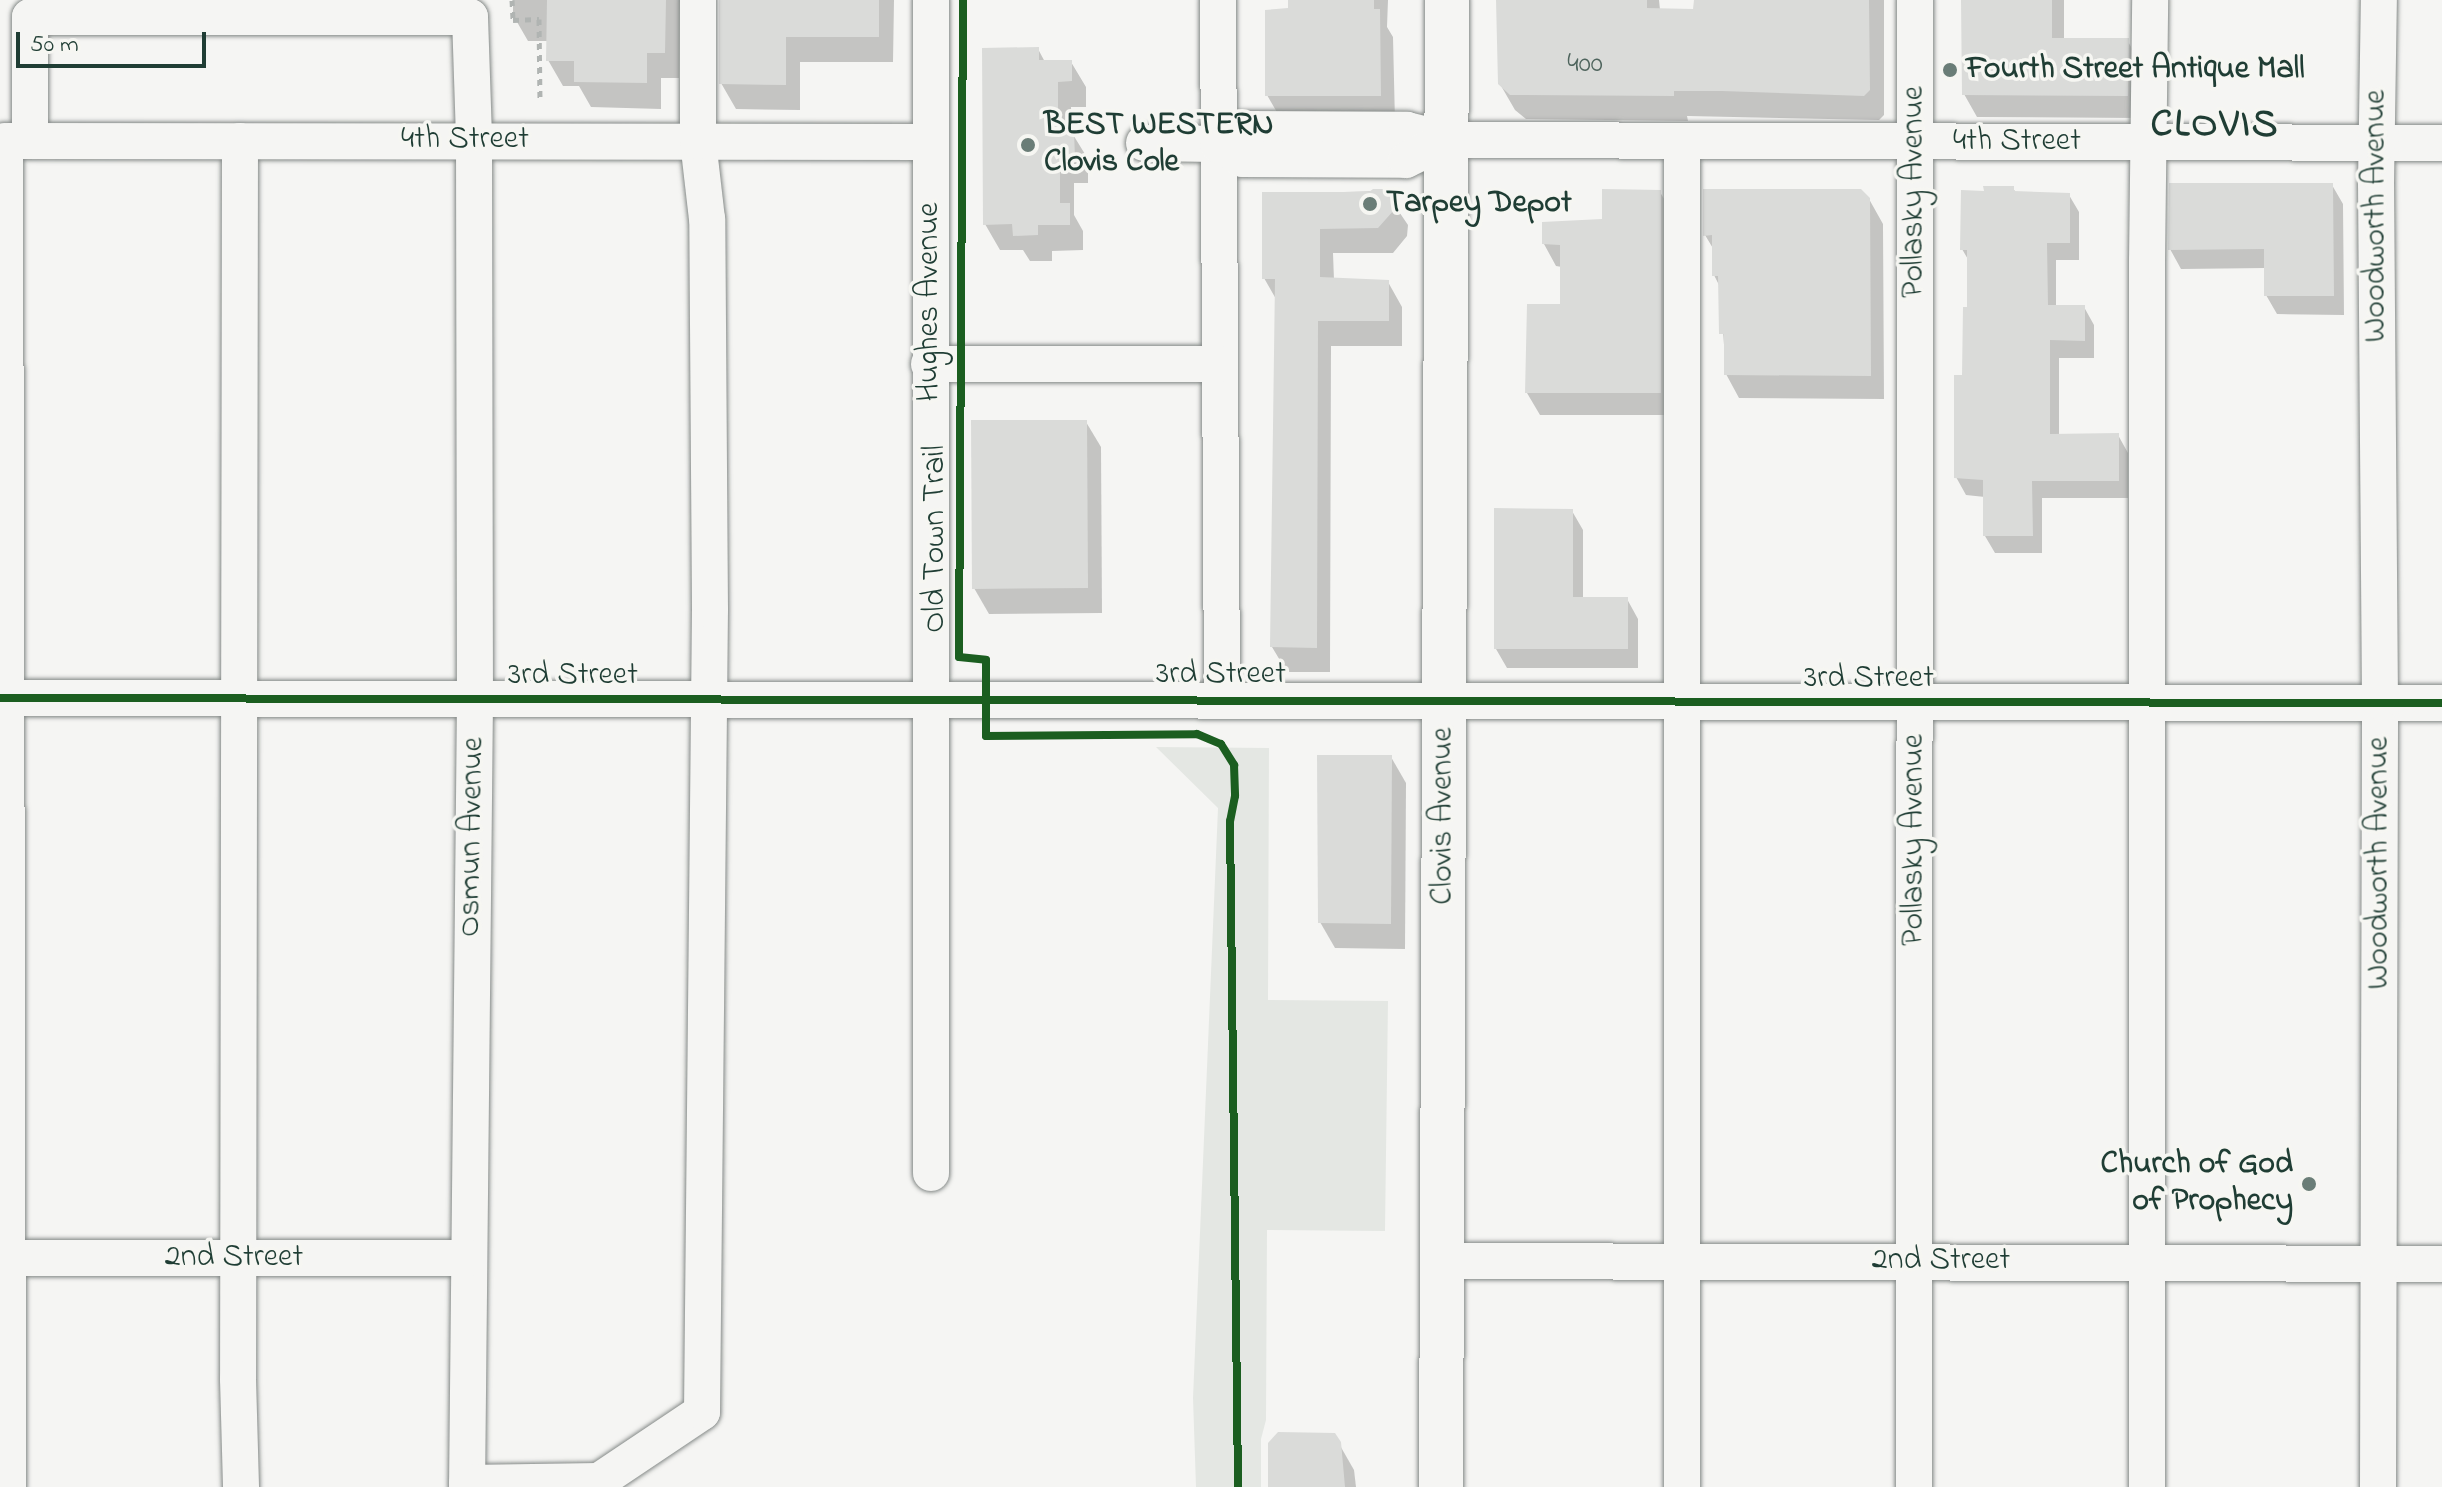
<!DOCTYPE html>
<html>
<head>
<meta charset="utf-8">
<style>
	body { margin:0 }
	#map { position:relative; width:2442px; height:1487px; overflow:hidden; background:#f5f5f3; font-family:"Indie Flower",sans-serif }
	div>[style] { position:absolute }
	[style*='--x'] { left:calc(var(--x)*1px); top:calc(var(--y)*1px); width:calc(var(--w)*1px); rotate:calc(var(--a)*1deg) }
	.green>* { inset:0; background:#e4e7e3 }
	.shadow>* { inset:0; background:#0003 }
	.building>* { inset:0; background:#dadbd9 }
	.path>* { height:5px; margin-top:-2.5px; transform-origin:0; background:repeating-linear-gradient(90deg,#b0b4b2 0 6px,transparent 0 12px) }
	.roads { filter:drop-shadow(0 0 2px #858a88) drop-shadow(0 0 2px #858a88) }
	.minor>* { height:36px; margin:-18px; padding:0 18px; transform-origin:18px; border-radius:18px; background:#f5f5f3 }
	.major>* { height:44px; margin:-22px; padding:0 22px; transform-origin:22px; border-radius:22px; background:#f5f5f3 }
	.cycleway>* { height:8px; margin:-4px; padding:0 4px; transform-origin:4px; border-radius:4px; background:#1b5e20 }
	.dots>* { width:22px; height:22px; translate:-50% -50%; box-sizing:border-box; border:4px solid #f6f6f2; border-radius:50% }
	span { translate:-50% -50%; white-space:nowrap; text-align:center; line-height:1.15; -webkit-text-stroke:7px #f6f6f2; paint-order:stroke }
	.number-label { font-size:28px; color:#4e645d }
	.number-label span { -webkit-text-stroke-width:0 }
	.poi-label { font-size:32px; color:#1f3d34; font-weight:700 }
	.left { translate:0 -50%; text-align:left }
	.right { translate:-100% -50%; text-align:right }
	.street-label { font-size:32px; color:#1f3d34 }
	.district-label { font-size:40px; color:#1f3d34; font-weight:700; letter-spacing:2px }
	.scale { position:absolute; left:16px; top:32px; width:190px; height:36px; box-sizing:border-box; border:4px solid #1f3d34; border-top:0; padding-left:10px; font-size:24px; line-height:28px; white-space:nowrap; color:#1f3d34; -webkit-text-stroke:6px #f6f6f2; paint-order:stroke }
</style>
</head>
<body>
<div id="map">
	<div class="green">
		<i style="clip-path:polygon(1156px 747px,1269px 748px,1268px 1000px,1388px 1001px,1385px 1231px,1267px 1230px,1266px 1420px,1261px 1439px,1261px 1487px,1196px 1487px,1193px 1398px,1218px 808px)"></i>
	</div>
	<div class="shadow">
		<i style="clip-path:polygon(513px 0,680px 0,679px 78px,661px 78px,661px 109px,591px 107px,579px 86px,563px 86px,548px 60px,548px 41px,528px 41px,513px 15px)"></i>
		<i style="clip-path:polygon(720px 0,894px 0,893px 62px,800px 62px,800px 110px,736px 109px,721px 83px)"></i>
		<i style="clip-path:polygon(1290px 0,1388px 0,1387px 27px,1393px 37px,1395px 122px,1282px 121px,1267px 95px)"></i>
		<i style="clip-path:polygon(1500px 0,1659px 0,1660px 10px,1695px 11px,1695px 0,1884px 0,1884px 115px,1879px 120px,1687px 116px,1688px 121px,1526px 119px,1515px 110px,1500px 84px)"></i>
		<i style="clip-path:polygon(1963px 0,2064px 0,2064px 40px,2127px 40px,2140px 62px,2140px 118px,1977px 117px,1964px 94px)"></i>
		<i style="clip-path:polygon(1038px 49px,1045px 62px,1071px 62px,1086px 87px,1086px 107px,1071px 107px,1072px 133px,1088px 159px,1088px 183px,1074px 183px,1074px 215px,1083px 231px,1083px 250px,1052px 251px,1052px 261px,1030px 261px,1023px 250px,1000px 250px,985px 224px)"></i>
		<i style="clip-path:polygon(2332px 185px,2343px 204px,2344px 315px,2277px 314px,2266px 295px,2266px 268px,2181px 269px,2170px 249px)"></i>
		<i style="clip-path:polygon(2013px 188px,2016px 193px,2069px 195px,2079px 212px,2079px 260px,2056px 260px,2056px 307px,2084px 307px,2094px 325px,2094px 358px,2059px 358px,2059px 436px,2118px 435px,2128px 453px,2128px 498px,2042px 498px,2042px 553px,1995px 553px,1985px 536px,1985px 497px,1966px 495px,1956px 477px,1969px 309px,1969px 261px,1962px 249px,1987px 193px)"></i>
		<i style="clip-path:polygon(1385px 191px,1408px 225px,1407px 236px,1393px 253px,1333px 253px,1334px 280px,1388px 282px,1402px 307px,1402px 346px,1331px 346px,1330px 672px,1287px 672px,1272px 647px,1276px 299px,1264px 278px,1264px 194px)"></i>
		<i style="clip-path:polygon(1660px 192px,1673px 214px,1673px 415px,1540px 415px,1527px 393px,1562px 306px,1562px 267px,1556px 266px,1544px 244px,1604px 221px)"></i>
		<i style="clip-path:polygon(1869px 199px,1883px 224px,1884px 399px,1739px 398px,1726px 374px,1720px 287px,1714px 275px,1714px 250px,1705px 235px)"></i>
		<i style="clip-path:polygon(1086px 422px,1101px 447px,1102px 613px,989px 614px,974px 588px)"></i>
		<i style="clip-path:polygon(1572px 511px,1583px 530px,1583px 599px,1627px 599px,1638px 619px,1638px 668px,1507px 668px,1496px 649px)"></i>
		<i style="clip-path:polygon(1391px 757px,1406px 783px,1405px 949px,1335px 948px,1320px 922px)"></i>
		<i style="clip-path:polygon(1334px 1435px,1354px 1470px,1356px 1487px,1270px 1487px)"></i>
	</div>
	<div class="building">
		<i style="clip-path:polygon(547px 0,666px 0,665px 53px,647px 53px,647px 83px,574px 82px,574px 61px,546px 61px)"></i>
		<i style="clip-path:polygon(719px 0,879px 0,879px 37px,786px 37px,786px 85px,719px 84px)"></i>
		<i style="clip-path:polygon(1288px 0,1374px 0,1374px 9px,1380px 9px,1381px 96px,1265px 96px,1265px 10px,1288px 8px)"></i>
		<i style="clip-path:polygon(1496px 0,1647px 0,1647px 8px,1693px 9px,1694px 0,1869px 0,1870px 90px,1864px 96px,1722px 91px,1674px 91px,1674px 96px,1510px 95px,1498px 84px)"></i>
		<i style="clip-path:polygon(1961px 0,2052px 0,2052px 38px,2129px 38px,2128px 96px,1962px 95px)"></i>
		<i style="clip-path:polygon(1039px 47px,1039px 60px,1072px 60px,1072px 81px,1058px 82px,1058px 131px,1074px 131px,1075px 158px,1060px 158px,1060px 203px,1070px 203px,1070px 225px,1038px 225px,1038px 235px,1013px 236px,1012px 224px,983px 225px,982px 48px)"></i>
		<i style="clip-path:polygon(2169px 183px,2333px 183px,2334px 296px,2264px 296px,2264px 249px,2168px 250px)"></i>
		<i style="clip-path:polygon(1983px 186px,2014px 186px,2014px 191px,2070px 193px,2070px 243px,2047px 243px,2048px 305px,2085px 305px,2085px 341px,2050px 340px,2050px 434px,2119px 433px,2119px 481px,2032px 481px,2033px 536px,1983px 536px,1983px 480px,1954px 478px,1954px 375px,1962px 375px,1963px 307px,1967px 307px,1967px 250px,1960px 250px,1961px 190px,1984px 191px)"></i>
		<i style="clip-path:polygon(1373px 189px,1386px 189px,1395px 198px,1394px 210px,1378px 228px,1320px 229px,1320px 277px,1389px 280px,1389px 321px,1318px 321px,1317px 648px,1270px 647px,1275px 279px,1262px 279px,1262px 192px,1369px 192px)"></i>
		<i style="clip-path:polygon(1602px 189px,1661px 190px,1661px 393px,1525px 393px,1527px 304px,1560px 304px,1560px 245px,1542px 244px,1542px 222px,1602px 219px)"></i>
		<i style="clip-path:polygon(1703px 189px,1861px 189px,1870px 198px,1871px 376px,1724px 375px,1724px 334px,1719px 334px,1718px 276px,1712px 276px,1712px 235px,1703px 236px)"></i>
		<i style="clip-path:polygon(971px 420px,1087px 420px,1088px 588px,972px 589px)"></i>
		<i style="clip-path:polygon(1494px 508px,1573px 509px,1573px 597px,1628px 597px,1628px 649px,1494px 649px)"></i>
		<i style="clip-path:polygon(1317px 755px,1392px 755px,1391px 924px,1318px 923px)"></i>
		<i style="clip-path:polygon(1278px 1432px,1335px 1433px,1341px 1442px,1345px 1487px,1268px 1487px,1268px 1443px)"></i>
	</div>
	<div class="path">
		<i style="--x:512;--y:0;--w:20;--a:87"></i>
		<i style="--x:513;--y:20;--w:26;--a:-2"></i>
		<i style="--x:539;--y:19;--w:80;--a:89.3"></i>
	</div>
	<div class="roads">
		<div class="minor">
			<i style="--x:931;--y:0;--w:1173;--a:90"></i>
			<i style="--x:1218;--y:0;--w:700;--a:89.67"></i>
			<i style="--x:5;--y:141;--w:1346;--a:89.87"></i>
			<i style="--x:8;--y:141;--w:923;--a:0.06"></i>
			<i style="--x:30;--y:141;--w:124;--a:-90"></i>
			<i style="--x:30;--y:17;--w:440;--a:0"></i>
			<i style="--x:470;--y:17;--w:123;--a:88.1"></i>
			<i style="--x:474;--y:140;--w:560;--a:89.9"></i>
			<i style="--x:475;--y:700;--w:787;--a:90.58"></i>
			<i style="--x:240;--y:141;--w:1238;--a:90.09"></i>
			<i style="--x:238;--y:1379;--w:108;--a:88.4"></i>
			<i style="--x:1144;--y:143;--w:74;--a:0.8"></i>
			<i style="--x:1218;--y:144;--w:29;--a:-31"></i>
			<i style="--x:1243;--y:129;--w:164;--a:0.3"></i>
			<i style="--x:1407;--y:130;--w:41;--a:14"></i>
			<i style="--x:1447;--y:140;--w:995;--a:0.17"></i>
			<i style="--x:1218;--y:144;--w:28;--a:32"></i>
			<i style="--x:1242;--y:159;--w:164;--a:0.3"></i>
			<i style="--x:1406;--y:160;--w:46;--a:-26"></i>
			<i style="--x:929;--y:364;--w:290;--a:0"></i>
			<i style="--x:0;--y:698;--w:2442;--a:0.12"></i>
			<i style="--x:0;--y:1258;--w:469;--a:0"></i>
			<i style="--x:1441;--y:1261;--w:1001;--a:0.17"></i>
			<i style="--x:467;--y:1483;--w:132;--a:-0.9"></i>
			<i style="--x:599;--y:1481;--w:124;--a:-33.8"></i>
			<i style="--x:702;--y:1412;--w:802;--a:-89.43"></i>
			<i style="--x:710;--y:610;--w:391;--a:-90.4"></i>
			<i style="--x:707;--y:219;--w:79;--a:-96.6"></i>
			<i style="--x:698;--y:141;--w:141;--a:-90"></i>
			<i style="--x:1682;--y:1487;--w:1346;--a:-90"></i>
			<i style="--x:1914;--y:1487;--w:1487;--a:-89.96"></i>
			<i style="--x:2147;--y:1487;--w:1226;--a:-90"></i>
			<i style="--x:2147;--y:261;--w:261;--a:-89.3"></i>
			<i style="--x:2378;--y:1487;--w:785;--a:-89.85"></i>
			<i style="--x:2380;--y:702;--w:519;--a:-90.44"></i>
			<i style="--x:2376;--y:183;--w:183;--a:-89.1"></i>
		</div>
		<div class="major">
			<i style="--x:1441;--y:1487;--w:1487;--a:-89.77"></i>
		</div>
	</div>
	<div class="cycleway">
		<i style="--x:963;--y:0;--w:657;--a:90.35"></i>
		<i style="--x:959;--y:657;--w:27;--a:6"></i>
		<i style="--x:986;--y:660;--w:76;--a:90"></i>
		<i style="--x:986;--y:736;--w:211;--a:-0.5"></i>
		<i style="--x:1197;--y:734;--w:26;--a:23"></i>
		<i style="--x:1221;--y:744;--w:25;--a:58"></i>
		<i style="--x:1234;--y:765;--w:31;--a:88"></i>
		<i style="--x:1235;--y:796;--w:25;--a:101"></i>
		<i style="--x:1230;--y:821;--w:666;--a:89.31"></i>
		<i style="--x:0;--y:698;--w:2442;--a:0.12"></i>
	</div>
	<div class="dots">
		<i style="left:1950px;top:70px;background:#6a7d77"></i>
		<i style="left:1028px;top:145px;background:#6a7d77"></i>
		<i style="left:1370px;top:204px;background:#6a7d77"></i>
		<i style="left:2309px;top:1184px;background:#6a7d77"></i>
	</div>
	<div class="number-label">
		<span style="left:1585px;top:65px">400</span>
	</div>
	<div class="poi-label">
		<span class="left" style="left:1966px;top:70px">Fourth Street Antique Mall</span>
		<span class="left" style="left:1044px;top:145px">BEST WESTERN<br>Clovis Cole</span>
		<span class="left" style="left:1386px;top:204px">Tarpey Depot</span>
		<span class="right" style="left:2293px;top:1184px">Church of God<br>of Prophecy</span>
	</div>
	<div class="street-label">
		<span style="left:465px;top:140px">4th Street</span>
		<span style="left:2017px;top:142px">4th Street</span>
		<span style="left:1915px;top:192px;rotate:-90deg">Pollasky Avenue</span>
		<span style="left:2377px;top:216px;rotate:-90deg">Woodworth Avenue</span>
		<span style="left:930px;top:302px;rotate:-90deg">Hughes Avenue</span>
		<span style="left:936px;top:539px;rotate:-90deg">Old Town Trail</span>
		<span style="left:1221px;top:675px">3rd Street</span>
		<span style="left:573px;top:676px">3rd Street</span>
		<span style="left:1869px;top:679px">3rd Street</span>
		<span style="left:1444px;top:816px;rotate:-90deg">Clovis Avenue</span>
		<span style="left:473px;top:837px;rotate:-89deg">Osmun Avenue</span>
		<span style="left:1915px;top:840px;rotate:-90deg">Pollasky Avenue</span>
		<span style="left:2380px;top:863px;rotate:-90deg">Woodworth Avenue</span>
		<span style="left:234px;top:1258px">2nd Street</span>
		<span style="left:1941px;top:1261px">2nd Street</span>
	</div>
	<div class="district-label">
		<span style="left:2215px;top:126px">CLOVIS</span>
	</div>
	<div class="scale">50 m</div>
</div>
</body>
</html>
